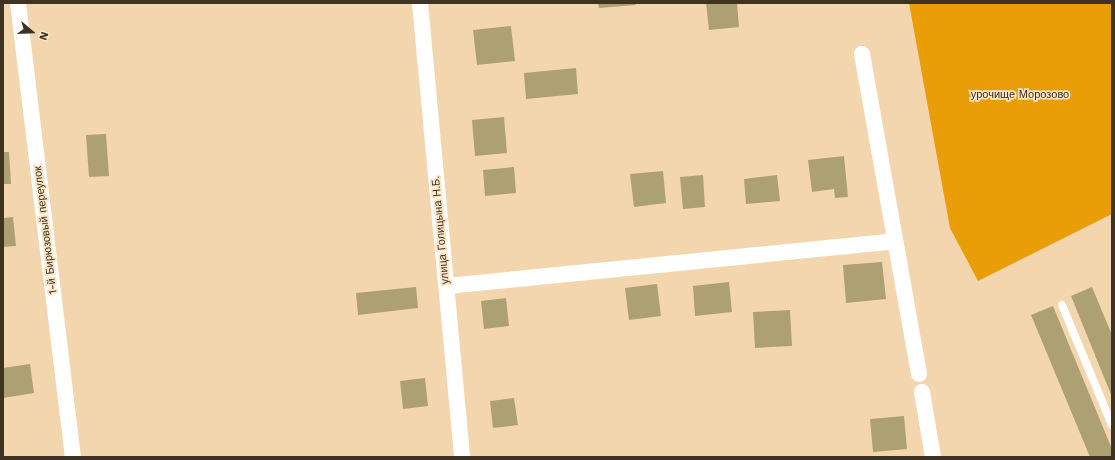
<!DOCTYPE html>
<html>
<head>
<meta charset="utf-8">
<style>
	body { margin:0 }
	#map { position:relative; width:1115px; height:460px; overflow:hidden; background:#f4d6ae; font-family:"Work Sans",sans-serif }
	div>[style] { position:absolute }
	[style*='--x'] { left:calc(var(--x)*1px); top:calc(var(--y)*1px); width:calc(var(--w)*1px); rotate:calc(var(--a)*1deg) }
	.green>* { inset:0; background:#e99e07 }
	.building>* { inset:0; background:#ada174 }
	.lane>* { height:8px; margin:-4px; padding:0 4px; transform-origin:4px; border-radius:4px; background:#fff }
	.street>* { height:16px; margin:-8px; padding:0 8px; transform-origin:8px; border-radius:8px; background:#fff }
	span { translate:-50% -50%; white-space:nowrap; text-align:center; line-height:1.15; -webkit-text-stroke:3.5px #fce4c4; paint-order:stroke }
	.park-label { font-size:11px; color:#3d2e1a }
	.street-label { font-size:11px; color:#3f3324 }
	.frame { position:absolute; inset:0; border:4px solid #3f3324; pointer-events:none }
	.north { position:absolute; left:12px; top:12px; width:40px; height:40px; -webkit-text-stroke:3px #fce4c4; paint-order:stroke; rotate:109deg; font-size:11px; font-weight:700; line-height:16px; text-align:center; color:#3f3324 }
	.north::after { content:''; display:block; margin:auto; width:14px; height:18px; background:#3f3324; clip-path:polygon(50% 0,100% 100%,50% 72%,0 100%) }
</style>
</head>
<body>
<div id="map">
	<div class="green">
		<i style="clip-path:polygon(909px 3px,1112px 3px,1112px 214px,978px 281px,950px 228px)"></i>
	</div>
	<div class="building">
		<i style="clip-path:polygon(598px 3px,635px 3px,636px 5px,599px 8px)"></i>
		<i style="clip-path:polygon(706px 3px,737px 3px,739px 27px,709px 30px)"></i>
		<i style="clip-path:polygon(511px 26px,515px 61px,477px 65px,473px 30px)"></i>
		<i style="clip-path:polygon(576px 68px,578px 94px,526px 99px,524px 73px)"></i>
		<i style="clip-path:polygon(504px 117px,507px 153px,475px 156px,472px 120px)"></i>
		<i style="clip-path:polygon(106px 134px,109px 176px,89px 177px,86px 135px)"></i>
		<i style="clip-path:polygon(3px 152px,9px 152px,11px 184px,3px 184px)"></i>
		<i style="clip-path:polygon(844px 156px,848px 197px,835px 198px,834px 189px,812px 192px,808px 160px)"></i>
		<i style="clip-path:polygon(514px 167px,516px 193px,485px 196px,483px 170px)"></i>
		<i style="clip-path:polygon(663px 171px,666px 203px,634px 207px,630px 174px)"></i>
		<i style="clip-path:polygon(703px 175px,705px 207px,683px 209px,680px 177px)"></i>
		<i style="clip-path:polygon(777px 175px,780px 201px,746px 204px,744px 179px)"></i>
		<i style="clip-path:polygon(13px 217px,16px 246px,3px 247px,3px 218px)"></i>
		<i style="clip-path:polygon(882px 262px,886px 299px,846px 303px,843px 265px)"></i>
		<i style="clip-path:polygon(729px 282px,732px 312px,695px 316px,693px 286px)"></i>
		<i style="clip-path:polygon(657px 284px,661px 316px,629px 320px,625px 288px)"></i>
		<i style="clip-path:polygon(416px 287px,418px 308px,358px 315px,356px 293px)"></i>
		<i style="clip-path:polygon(1092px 287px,1112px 335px,1112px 397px,1071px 296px)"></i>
		<i style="clip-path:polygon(506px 298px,509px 326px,484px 329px,481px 301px)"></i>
		<i style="clip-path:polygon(1053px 306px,1112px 449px,1112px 457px,1090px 457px,1031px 315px)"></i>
		<i style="clip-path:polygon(790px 310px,792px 346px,755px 348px,753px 312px)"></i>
		<i style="clip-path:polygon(30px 364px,34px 393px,3px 398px,3px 368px)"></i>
		<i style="clip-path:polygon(425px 378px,428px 406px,403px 409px,400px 381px)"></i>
		<i style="clip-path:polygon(514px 398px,518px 425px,493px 428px,490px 401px)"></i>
		<i style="clip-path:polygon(904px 416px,907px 449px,873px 452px,870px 419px)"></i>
	</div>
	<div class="lane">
		<i style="--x:1062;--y:305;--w:130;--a:67.4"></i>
	</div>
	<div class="street">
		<i style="--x:18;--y:3;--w:457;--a:83.1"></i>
		<i style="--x:420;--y:3;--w:456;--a:84.7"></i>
		<i style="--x:862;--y:54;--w:325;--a:79.9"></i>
		<i style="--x:447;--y:286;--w:450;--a:-5.7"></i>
		<i style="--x:922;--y:392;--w:66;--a:80.4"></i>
	</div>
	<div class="park-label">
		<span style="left:1020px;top:95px">урочище Морозово</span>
	</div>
	<div class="street-label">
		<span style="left:46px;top:230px;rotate:-97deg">1-й Бирюзовый переулок</span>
		<span style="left:441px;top:230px;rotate:-95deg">улица Голицына Н.Б.</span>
	</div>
	<div class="frame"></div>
	<div class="north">N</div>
</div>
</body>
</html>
